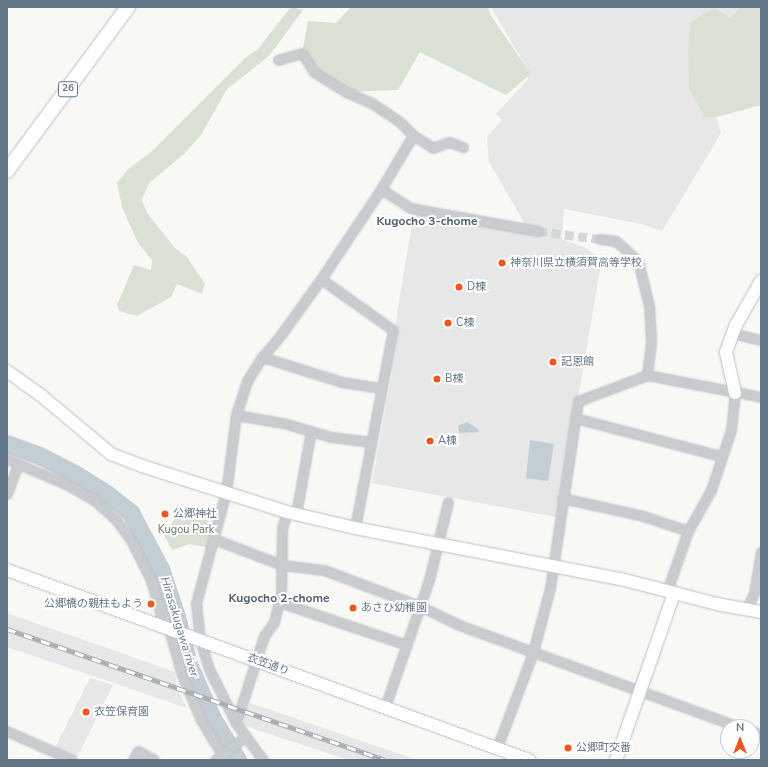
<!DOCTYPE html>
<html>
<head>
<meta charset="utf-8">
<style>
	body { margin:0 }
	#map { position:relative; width:768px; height:767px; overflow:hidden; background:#f8f8f5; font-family:"Nunito Sans","Noto Sans JP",sans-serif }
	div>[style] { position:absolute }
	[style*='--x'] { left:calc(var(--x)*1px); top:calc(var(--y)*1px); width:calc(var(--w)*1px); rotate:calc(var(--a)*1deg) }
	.built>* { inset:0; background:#e6e7e6 }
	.green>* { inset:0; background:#d9e1d5 }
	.water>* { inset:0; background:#c2ced3 }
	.river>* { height:18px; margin:-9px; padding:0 9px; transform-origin:9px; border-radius:9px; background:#c2ced3 }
	.street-tunnel>* { height:9px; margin-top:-4.5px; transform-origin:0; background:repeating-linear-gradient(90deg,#d3d8da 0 9px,transparent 0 13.5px) }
	.roads { filter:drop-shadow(0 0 1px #bcc1c6) drop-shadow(0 0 1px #bcc1c6) }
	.street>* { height:9px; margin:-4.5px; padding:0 4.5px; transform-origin:4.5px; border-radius:4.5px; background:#c8cccf }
	.secondary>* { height:12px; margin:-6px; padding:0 6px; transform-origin:6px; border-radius:6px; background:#fff }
	.primary>* { height:14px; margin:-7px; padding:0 7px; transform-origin:7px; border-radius:7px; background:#fff }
	.rail>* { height:4.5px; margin-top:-2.25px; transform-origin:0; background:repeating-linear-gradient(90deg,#fff 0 9px,#a7aeb4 0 18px); box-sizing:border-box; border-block:1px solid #a7aeb4 }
	.dots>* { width:11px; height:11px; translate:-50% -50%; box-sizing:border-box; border:2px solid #fff; border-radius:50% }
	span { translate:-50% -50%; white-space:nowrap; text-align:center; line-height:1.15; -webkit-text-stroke:4px #fff; paint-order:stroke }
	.shield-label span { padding:1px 3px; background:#fff; border:1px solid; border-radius:3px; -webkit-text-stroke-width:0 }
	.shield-label { font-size:10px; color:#647789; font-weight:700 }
	.poi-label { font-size:11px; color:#647789 }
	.left { translate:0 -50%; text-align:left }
	.right { translate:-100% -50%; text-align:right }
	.park-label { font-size:11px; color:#647a60 }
	.street-label { font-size:11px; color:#647789 }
	.neighbourhood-label { font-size:12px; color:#53616e; font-weight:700 }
	.water-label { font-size:12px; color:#5f7985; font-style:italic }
	.frame { position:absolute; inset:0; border:8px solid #647789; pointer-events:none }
	.north { position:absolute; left:720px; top:719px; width:40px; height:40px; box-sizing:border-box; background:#fff; border:1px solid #c1c9d0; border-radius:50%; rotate:0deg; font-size:11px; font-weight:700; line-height:16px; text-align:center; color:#647789 }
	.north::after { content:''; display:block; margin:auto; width:14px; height:18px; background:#f65418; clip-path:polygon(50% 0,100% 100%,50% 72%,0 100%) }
</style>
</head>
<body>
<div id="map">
	<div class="built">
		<i style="clip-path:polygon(491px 7px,747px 7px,698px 55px,721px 133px,662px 231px,641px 224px,564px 209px,562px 239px,586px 248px,595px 255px,600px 270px,558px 516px,556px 517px,372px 483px,396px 351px,399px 329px,396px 326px,397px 314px,414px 212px,547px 235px,542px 228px,526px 226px,489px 162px,487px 137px,502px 120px,496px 114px,528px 79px,528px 70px)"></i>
		<i style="clip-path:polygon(7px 613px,175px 672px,177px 688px,187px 708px,7px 647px)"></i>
		<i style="clip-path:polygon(90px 678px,113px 685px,77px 757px,55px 748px)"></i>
		<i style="clip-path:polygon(250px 703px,367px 743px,417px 760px,349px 760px,242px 725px)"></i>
	</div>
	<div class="green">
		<i style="clip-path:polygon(291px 7px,303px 10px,269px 56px,227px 89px,201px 135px,185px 153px,149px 183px,142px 200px,147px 213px,174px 247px,187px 257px,205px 284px,202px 294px,177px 284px,171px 297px,137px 316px,119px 311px,117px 305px,134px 265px,151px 270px,152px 260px,138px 243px,122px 207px,117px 183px,128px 169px,151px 152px,246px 57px,257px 50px)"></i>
		<i style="clip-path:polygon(351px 7px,488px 7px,491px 16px,531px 74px,506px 95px,420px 52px,398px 90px,346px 92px,314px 72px,302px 53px,308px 21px,336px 23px)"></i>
		<i style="clip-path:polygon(740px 7px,761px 7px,761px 105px,721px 116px,705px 118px,689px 88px,688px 45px,691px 22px,714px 8px,730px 18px)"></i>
		<i style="clip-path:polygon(178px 512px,213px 522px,208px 548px,190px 544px,172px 550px,162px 531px,170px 527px)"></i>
	</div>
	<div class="water">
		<i style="clip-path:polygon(467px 422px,478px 429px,479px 432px,459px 433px,458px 426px)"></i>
		<i style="clip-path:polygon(530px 440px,554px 444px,548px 481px,526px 478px)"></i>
	</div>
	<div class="river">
		<i style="--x:7;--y:444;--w:35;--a:20"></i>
		<i style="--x:40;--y:456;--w:39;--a:27"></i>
		<i style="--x:75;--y:474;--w:38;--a:32"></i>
		<i style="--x:107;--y:494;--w:31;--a:38"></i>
		<i style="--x:131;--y:513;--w:64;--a:61.8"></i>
		<i style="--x:161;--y:569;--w:51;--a:71.6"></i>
		<i style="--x:177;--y:617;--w:49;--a:76"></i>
		<i style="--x:189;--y:665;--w:59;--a:66"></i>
		<i style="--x:213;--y:719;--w:48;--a:58.6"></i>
	</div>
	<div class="street-tunnel">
		<i style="--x:538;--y:231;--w:63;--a:7.4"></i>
	</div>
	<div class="roads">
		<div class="street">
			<i style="--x:413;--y:135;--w:24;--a:33"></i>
			<i style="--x:433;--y:148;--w:17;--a:-21"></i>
			<i style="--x:449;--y:142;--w:15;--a:20"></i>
			<i style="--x:381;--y:189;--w:35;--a:33"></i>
			<i style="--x:410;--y:208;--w:130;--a:10.2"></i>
			<i style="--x:321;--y:279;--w:88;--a:35.3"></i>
			<i style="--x:393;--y:330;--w:202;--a:100.9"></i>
			<i style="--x:732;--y:333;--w:30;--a:14"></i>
			<i style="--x:262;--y:357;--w:84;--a:17.4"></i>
			<i style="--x:342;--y:382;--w:39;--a:9"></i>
			<i style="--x:647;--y:375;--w:116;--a:10.9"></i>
			<i style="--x:236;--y:415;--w:48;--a:9.7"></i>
			<i style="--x:283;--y:423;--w:50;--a:16.3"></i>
			<i style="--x:331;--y:437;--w:41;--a:7"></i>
			<i style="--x:575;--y:418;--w:151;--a:14.6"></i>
			<i style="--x:7;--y:459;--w:66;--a:23.1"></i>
			<i style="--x:68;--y:485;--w:30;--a:30"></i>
			<i style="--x:94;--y:500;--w:31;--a:42"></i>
			<i style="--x:117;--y:521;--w:24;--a:54"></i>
			<i style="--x:131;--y:540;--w:45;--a:63.4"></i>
			<i style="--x:151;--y:580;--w:49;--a:74.5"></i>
			<i style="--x:7;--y:494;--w:32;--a:-70"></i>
			<i style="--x:562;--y:498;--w:83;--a:12.5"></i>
			<i style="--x:643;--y:516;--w:47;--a:18.4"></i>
			<i style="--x:296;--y:514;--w:84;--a:-79.8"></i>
			<i style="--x:214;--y:539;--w:73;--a:20.9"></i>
			<i style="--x:282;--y:565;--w:42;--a:6.8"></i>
			<i style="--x:324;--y:570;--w:103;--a:20.6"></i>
			<i style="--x:420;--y:606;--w:43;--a:26"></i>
			<i style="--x:459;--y:625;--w:298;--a:20"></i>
			<i style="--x:667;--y:591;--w:64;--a:-70.7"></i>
			<i style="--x:688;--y:531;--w:47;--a:-60.7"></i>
			<i style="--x:711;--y:490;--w:63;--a:-71.6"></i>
			<i style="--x:731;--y:430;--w:37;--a:-84"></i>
			<i style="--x:279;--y:602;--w:135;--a:18.6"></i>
			<i style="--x:747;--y:608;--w:17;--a:-65"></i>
			<i style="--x:754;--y:593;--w:42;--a:-80.3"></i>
			<i style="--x:169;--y:629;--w:48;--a:74.2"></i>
			<i style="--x:182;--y:675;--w:49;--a:67.1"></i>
			<i style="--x:201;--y:720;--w:47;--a:59"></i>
			<i style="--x:385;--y:707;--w:134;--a:-70.9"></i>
			<i style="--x:429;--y:580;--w:80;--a:-76.3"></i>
			<i style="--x:236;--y:723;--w:91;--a:-72.2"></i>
			<i style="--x:264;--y:636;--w:17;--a:-54"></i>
			<i style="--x:274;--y:622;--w:29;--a:-76"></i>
			<i style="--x:281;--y:594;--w:65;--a:-89.1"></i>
			<i style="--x:282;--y:529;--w:18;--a:-74"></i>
			<i style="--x:7;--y:731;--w:71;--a:24"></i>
			<i style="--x:752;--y:731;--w:10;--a:24"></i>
			<i style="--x:497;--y:748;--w:103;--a:-69.4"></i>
			<i style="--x:533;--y:652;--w:66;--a:-75.1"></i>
			<i style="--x:550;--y:588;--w:189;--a:-81.5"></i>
			<i style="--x:578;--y:401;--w:74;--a:-20.6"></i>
			<i style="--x:647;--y:375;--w:34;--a:-83"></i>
			<i style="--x:651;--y:341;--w:35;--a:-93"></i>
			<i style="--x:649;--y:306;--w:46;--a:-103.7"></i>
			<i style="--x:638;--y:261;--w:30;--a:-138"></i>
			<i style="--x:616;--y:241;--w:16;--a:-173"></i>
			<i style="--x:133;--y:760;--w:10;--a:-61"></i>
			<i style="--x:138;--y:751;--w:18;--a:29"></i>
			<i style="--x:215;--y:760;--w:37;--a:-38"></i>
			<i style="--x:263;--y:760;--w:46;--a:-126.1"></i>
			<i style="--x:236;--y:723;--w:60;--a:-116.6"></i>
			<i style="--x:209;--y:669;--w:30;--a:-107"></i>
			<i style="--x:200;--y:640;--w:37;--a:-96"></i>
			<i style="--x:196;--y:603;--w:115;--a:-74.9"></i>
			<i style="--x:226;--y:492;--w:78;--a:-82.6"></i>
			<i style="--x:236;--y:415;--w:36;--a:-72"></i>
			<i style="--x:247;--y:381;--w:28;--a:-58"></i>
			<i style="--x:262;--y:357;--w:28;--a:-49"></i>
			<i style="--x:280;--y:336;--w:70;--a:-54.3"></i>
			<i style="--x:321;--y:279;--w:108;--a:-56.3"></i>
			<i style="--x:381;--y:189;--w:63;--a:-59.3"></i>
			<i style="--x:413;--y:135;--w:18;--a:-135"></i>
			<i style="--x:400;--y:122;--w:34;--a:-146"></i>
			<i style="--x:372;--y:103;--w:28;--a:-157"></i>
			<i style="--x:346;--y:92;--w:38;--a:-148"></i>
			<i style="--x:314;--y:72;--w:22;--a:-122"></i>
			<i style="--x:302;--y:53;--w:25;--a:164"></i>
		</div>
		<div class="secondary">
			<i style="--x:7;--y:371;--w:44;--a:35.8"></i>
			<i style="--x:43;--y:397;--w:89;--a:40"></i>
			<i style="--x:111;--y:454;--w:33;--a:21"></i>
			<i style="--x:142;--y:466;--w:152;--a:17.6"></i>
			<i style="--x:287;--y:512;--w:70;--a:13.2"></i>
			<i style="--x:355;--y:528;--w:271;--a:10.9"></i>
			<i style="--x:621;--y:579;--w:99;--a:14.6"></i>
			<i style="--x:717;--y:604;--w:45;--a:10.3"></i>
			<i style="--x:735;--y:393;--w:42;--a:-102.4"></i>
			<i style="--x:726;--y:352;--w:29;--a:-70"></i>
			<i style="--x:736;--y:325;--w:51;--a:-60.4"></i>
			<i style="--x:7;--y:570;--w:556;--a:20"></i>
			<i style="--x:616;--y:760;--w:177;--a:-70.8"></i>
		</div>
		<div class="primary">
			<i style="--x:7;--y:171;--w:204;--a:-53.6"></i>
		</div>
	</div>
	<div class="rail">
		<i style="--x:7;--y:629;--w:400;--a:19.1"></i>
	</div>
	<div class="dots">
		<i style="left:502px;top:263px;background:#f65418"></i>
		<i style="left:459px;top:287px;background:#f65418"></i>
		<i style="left:448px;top:323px;background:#f65418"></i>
		<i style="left:553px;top:362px;background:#f65418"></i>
		<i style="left:437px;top:379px;background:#f65418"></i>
		<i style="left:430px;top:441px;background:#f65418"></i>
		<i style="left:165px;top:514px;background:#f65418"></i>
		<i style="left:151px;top:604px;background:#f65418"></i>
		<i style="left:353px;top:608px;background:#f65418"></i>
		<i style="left:86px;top:712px;background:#f65418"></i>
		<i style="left:568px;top:748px;background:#f65418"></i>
	</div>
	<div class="shield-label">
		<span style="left:68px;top:89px">26</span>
	</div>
	<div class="poi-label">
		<span class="left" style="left:510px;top:263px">神奈川県立横須賀高等学校</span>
		<span class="left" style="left:467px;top:287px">D棟</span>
		<span class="left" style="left:456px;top:323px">C棟</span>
		<span class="left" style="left:561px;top:362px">記恩館</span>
		<span class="left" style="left:445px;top:379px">B棟</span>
		<span class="left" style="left:438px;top:441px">A棟</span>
		<span class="left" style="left:173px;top:514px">公郷神社</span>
		<span class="right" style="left:143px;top:604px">公郷橋の親柱もよう</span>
		<span class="left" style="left:361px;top:608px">あさひ幼稚園</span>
		<span class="left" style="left:94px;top:712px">衣笠保育園</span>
		<span class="left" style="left:576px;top:748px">公郷町交番</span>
	</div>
	<div class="park-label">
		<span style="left:186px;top:530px">Kugou Park</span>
	</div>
	<div class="street-label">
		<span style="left:268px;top:665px;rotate:20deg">衣笠通り</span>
	</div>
	<div class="neighbourhood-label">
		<span style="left:427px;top:222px">Kugocho 3-chome</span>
		<span style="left:279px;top:599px">Kugocho 2-chome</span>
	</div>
	<div class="water-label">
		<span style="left:179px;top:627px;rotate:73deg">Hirasakugawa river</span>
	</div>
	<div class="frame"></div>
	<div class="north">N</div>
</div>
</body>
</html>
